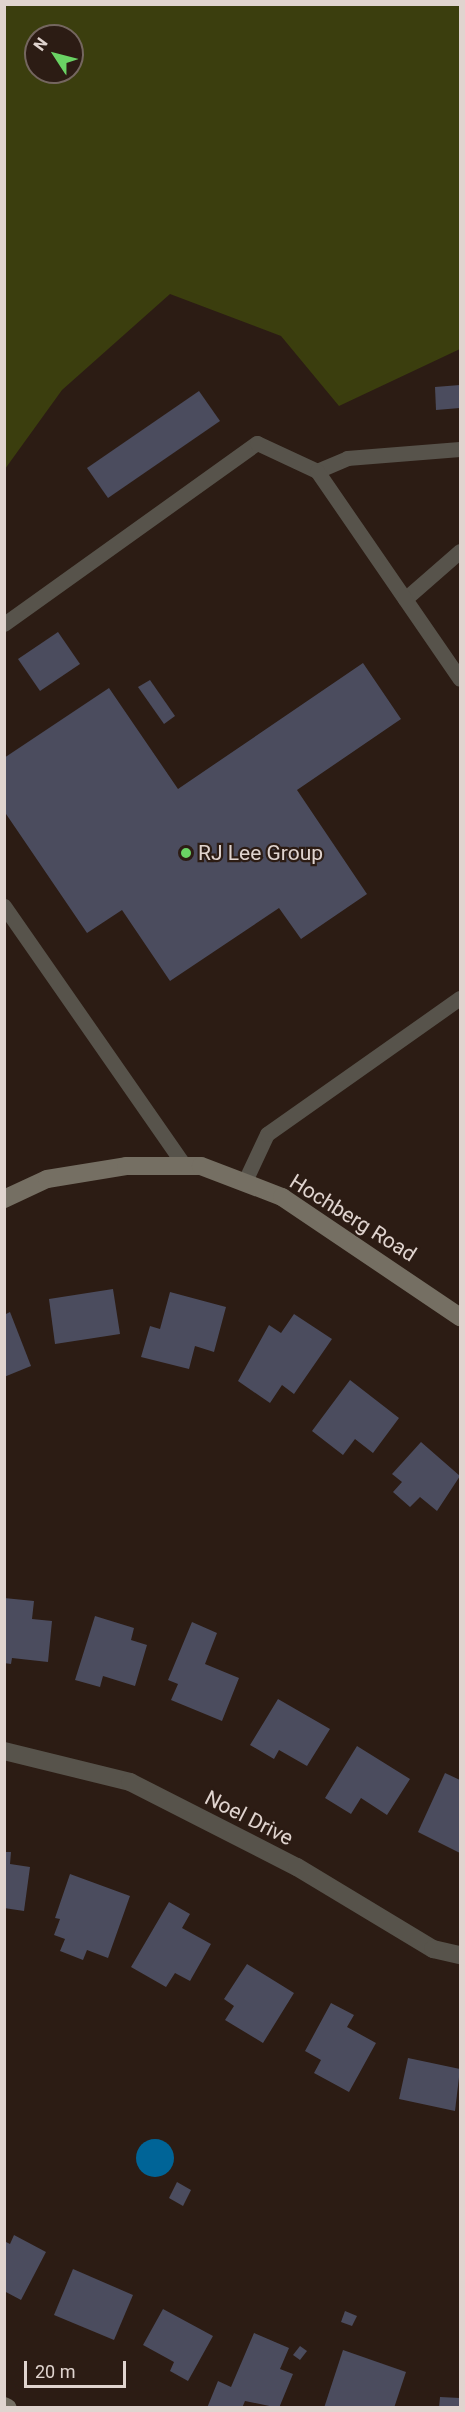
<!DOCTYPE html>
<html>
<head>
<meta charset="utf-8">
<style>
	body { margin:0 }
	#map { position:relative; width:465px; height:2412px; overflow:hidden; background:#2c1c14; font-family:Roboto,sans-serif }
	div>[style] { position:absolute }
	[style*='--x'] { left:calc(var(--x)*1px); top:calc(var(--y)*1px); width:calc(var(--w)*1px); rotate:calc(var(--a)*1deg) }
	.green>* { inset:0; background:#3b3e0e }
	.water>* { inset:0; background:#006497 }
	.round { border-radius:50% }
	.building>* { inset:0; background:#4b4c5e }
	.lane>* { height:15px; margin:-7.5px; padding:0 7.5px; transform-origin:7.5px; border-radius:7.5px; background:#57534b }
	.street>* { height:18px; margin:-9px; padding:0 9px; transform-origin:9px; border-radius:9px; background:#57534b }
	.secondary>* { height:18px; margin:-9px; padding:0 9px; transform-origin:9px; border-radius:9px; background:#756f63 }
	.dots>* { width:16px; height:16px; translate:-50% -50%; box-sizing:border-box; border:3px solid #2c1c14; border-radius:50% }
	span { translate:-50% -50%; white-space:nowrap; text-align:center; line-height:1.15; -webkit-text-stroke:4.5px #2c1c14; paint-order:stroke }
	.poi-label { font-size:21px; color:#e0d4cf }
	.left { translate:0 -50%; text-align:left }
	.street-label { font-size:21px; color:#e0d4cf }
	.frame { position:absolute; inset:0; border:6px solid #e0d4cf; pointer-events:none }
	.north { position:absolute; left:24px; top:24px; width:60px; height:60px; box-sizing:border-box; background:#2c1c14; border:2px solid #74665f; border-radius:50%; rotate:306deg; font-size:16px; font-weight:700; line-height:24px; text-align:center; color:#e0d4cf }
	.north::after { content:''; display:block; margin:auto; width:21px; height:27px; background:#6ad364; clip-path:polygon(50% 0,100% 100%,50% 72%,0 100%) }
	.scale { position:absolute; left:24px; top:2361px; width:102px; height:27px; box-sizing:border-box; border:3px solid #e0d4cf; border-top:0; padding-left:8px; font-size:18px; line-height:21px; white-space:nowrap; color:#e0d4cf; -webkit-text-stroke:4px #2c1c14; paint-order:stroke }
</style>
</head>
<body>
<div id="map">
	<div class="green">
		<i style="clip-path:polygon(evenodd,5px 4px,460px 5px,460px 349px,339px 406px,281px 336px,170px 294px,62px 390px,5px 469px,5px 4px,36px 36px,72px 36px,72px 72px,36px 72px,36px 36px)"></i>
	</div>
	<div class="water">
		<i class="round" style="left:136px;top:2139px;width:38px;height:38px"></i>
	</div>
	<div class="building">
		<i style="clip-path:polygon(460px 385px,460px 408px,436px 410px,435px 387px)"></i>
		<i style="clip-path:polygon(199px 391px,220px 421px,108px 498px,87px 468px)"></i>
		<i style="clip-path:polygon(58px 632px,80px 664px,40px 691px,18px 659px)"></i>
		<i style="clip-path:polygon(363px 663px,401px 719px,297px 790px,367px 894px,301px 939px,279px 908px,170px 981px,122px 910px,87px 933px,4px 811px,4px 758px,109px 688px,178px 789px)"></i>
		<i style="clip-path:polygon(150px 680px,175px 716px,164px 724px,138px 687px)"></i>
		<i style="clip-path:polygon(113px 1289px,120px 1334px,55px 1344px,49px 1299px)"></i>
		<i style="clip-path:polygon(170px 1292px,226px 1307px,214px 1352px,195px 1346px,189px 1369px,141px 1357px,150px 1326px,160px 1329px)"></i>
		<i style="clip-path:polygon(10px 1312px,31px 1366px,4px 1377px,4px 1315px)"></i>
		<i style="clip-path:polygon(294px 1314px,332px 1339px,294px 1394px,282px 1385px,270px 1403px,238px 1381px,269px 1325px,281px 1333px)"></i>
		<i style="clip-path:polygon(350px 1380px,399px 1418px,373px 1453px,355px 1439px,343px 1455px,312px 1431px)"></i>
		<i style="clip-path:polygon(421px 1442px,460px 1476px,437px 1511px,420px 1497px,410px 1507px,393px 1492px,402px 1482px,392px 1474px)"></i>
		<i style="clip-path:polygon(4px 1598px,34px 1601px,32px 1619px,52px 1621px,48px 1662px,12px 1658px,11px 1664px,4px 1663px)"></i>
		<i style="clip-path:polygon(95px 1616px,134px 1628px,131px 1640px,147px 1645px,135px 1686px,103px 1676px,100px 1687px,75px 1680px)"></i>
		<i style="clip-path:polygon(192px 1622px,217px 1633px,205px 1664px,239px 1678px,222px 1721px,171px 1700px,178px 1684px,168px 1680px)"></i>
		<i style="clip-path:polygon(278px 1699px,330px 1729px,307px 1766px,279px 1750px,274px 1759px,250px 1745px)"></i>
		<i style="clip-path:polygon(357px 1746px,410px 1779px,387px 1815px,361px 1798px,351px 1814px,325px 1798px)"></i>
		<i style="clip-path:polygon(445px 1773px,460px 1780px,460px 1853px,418px 1832px)"></i>
		<i style="clip-path:polygon(4px 1852px,11px 1852px,10px 1864px,30px 1867px,24px 1911px,4px 1908px)"></i>
		<i style="clip-path:polygon(70px 1874px,130px 1896px,108px 1958px,87px 1950px,83px 1960px,60px 1951px,65px 1939px,54px 1935px,60px 1919px,55px 1918px)"></i>
		<i style="clip-path:polygon(169px 1902px,190px 1914px,182px 1928px,211px 1944px,190px 1981px,175px 1973px,166px 1987px,131px 1967px)"></i>
		<i style="clip-path:polygon(247px 1964px,294px 1993px,263px 2043px,225px 2020px,234px 2006px,224px 1999px)"></i>
		<i style="clip-path:polygon(331px 2003px,354px 2015px,347px 2027px,376px 2043px,349px 2092px,314px 2073px,321px 2060px,305px 2051px)"></i>
		<i style="clip-path:polygon(408px 2058px,460px 2069px,455px 2111px,399px 2099px)"></i>
		<i style="clip-path:polygon(177px 2182px,191px 2190px,183px 2206px,169px 2198px)"></i>
		<i style="clip-path:polygon(14px 2235px,46px 2252px,21px 2300px,4px 2291px,4px 2241px,10px 2244px)"></i>
		<i style="clip-path:polygon(73px 2269px,133px 2295px,114px 2340px,54px 2315px)"></i>
		<i style="clip-path:polygon(163px 2309px,213px 2336px,188px 2381px,170px 2371px,174px 2362px,143px 2345px)"></i>
		<i style="clip-path:polygon(345px 2311px,357px 2316px,352px 2326px,341px 2322px)"></i>
		<i style="clip-path:polygon(254px 2333px,289px 2348px,280px 2369px,293px 2374px,279px 2408px,245px 2401px,242px 2408px,207px 2408px,218px 2381px,231px 2387px)"></i>
		<i style="clip-path:polygon(300px 2346px,307px 2351px,300px 2360px,293px 2355px)"></i>
		<i style="clip-path:polygon(343px 2350px,406px 2372px,394px 2408px,324px 2408px)"></i>
		<i style="clip-path:polygon(440px 2397px,460px 2398px,460px 2408px,439px 2408px)"></i>
	</div>
	<div class="lane">
		<i style="--x:317;--y:471;--w:33;--a:-23"></i>
		<i style="--x:347;--y:458;--w:113;--a:-4.6"></i>
		<i style="--x:405;--y:599;--w:73;--a:-41.1"></i>
		<i style="--x:4;--y:624;--w:311;--a:-35.6"></i>
		<i style="--x:257;--y:443;--w:66;--a:25"></i>
		<i style="--x:317;--y:471;--w:252;--a:55.5"></i>
		<i style="--x:4;--y:906;--w:317;--a:55.2"></i>
		<i style="--x:244;--y:1183;--w:54;--a:-64.9"></i>
		<i style="--x:267;--y:1134;--w:236;--a:-35.2"></i>
	</div>
	<div class="street">
		<i style="--x:4;--y:1751;--w:130;--a:13.8"></i>
		<i style="--x:130;--y:1782;--w:187;--a:27"></i>
		<i style="--x:297;--y:1867;--w:159;--a:31.1"></i>
		<i style="--x:433;--y:1949;--w:28;--a:13"></i>
	</div>
	<div class="secondary">
		<i style="--x:4;--y:1199;--w:47;--a:-24.9"></i>
		<i style="--x:47;--y:1179;--w:80;--a:-9.3"></i>
		<i style="--x:126;--y:1166;--w:75;--a:0"></i>
		<i style="--x:201;--y:1166;--w:87;--a:20.9"></i>
		<i style="--x:282;--y:1197;--w:215;--a:34"></i>
		<i style="--x:4;--y:2406;--w:4;--a:27"></i>
	</div>
	<div class="dots">
		<i style="left:186px;top:853px;background:#6ad364"></i>
	</div>
	<div class="poi-label">
		<span class="left" style="left:198px;top:853px">RJ Lee Group</span>
	</div>
	<div class="street-label">
		<span style="left:353px;top:1218px;rotate:32deg">Hochberg Road</span>
		<span style="left:249px;top:1818px;rotate:27deg">Noel Drive</span>
	</div>
	<div class="frame"></div>
	<div class="north">N</div>
	<div class="scale">20 m</div>
</div>
</body>
</html>
